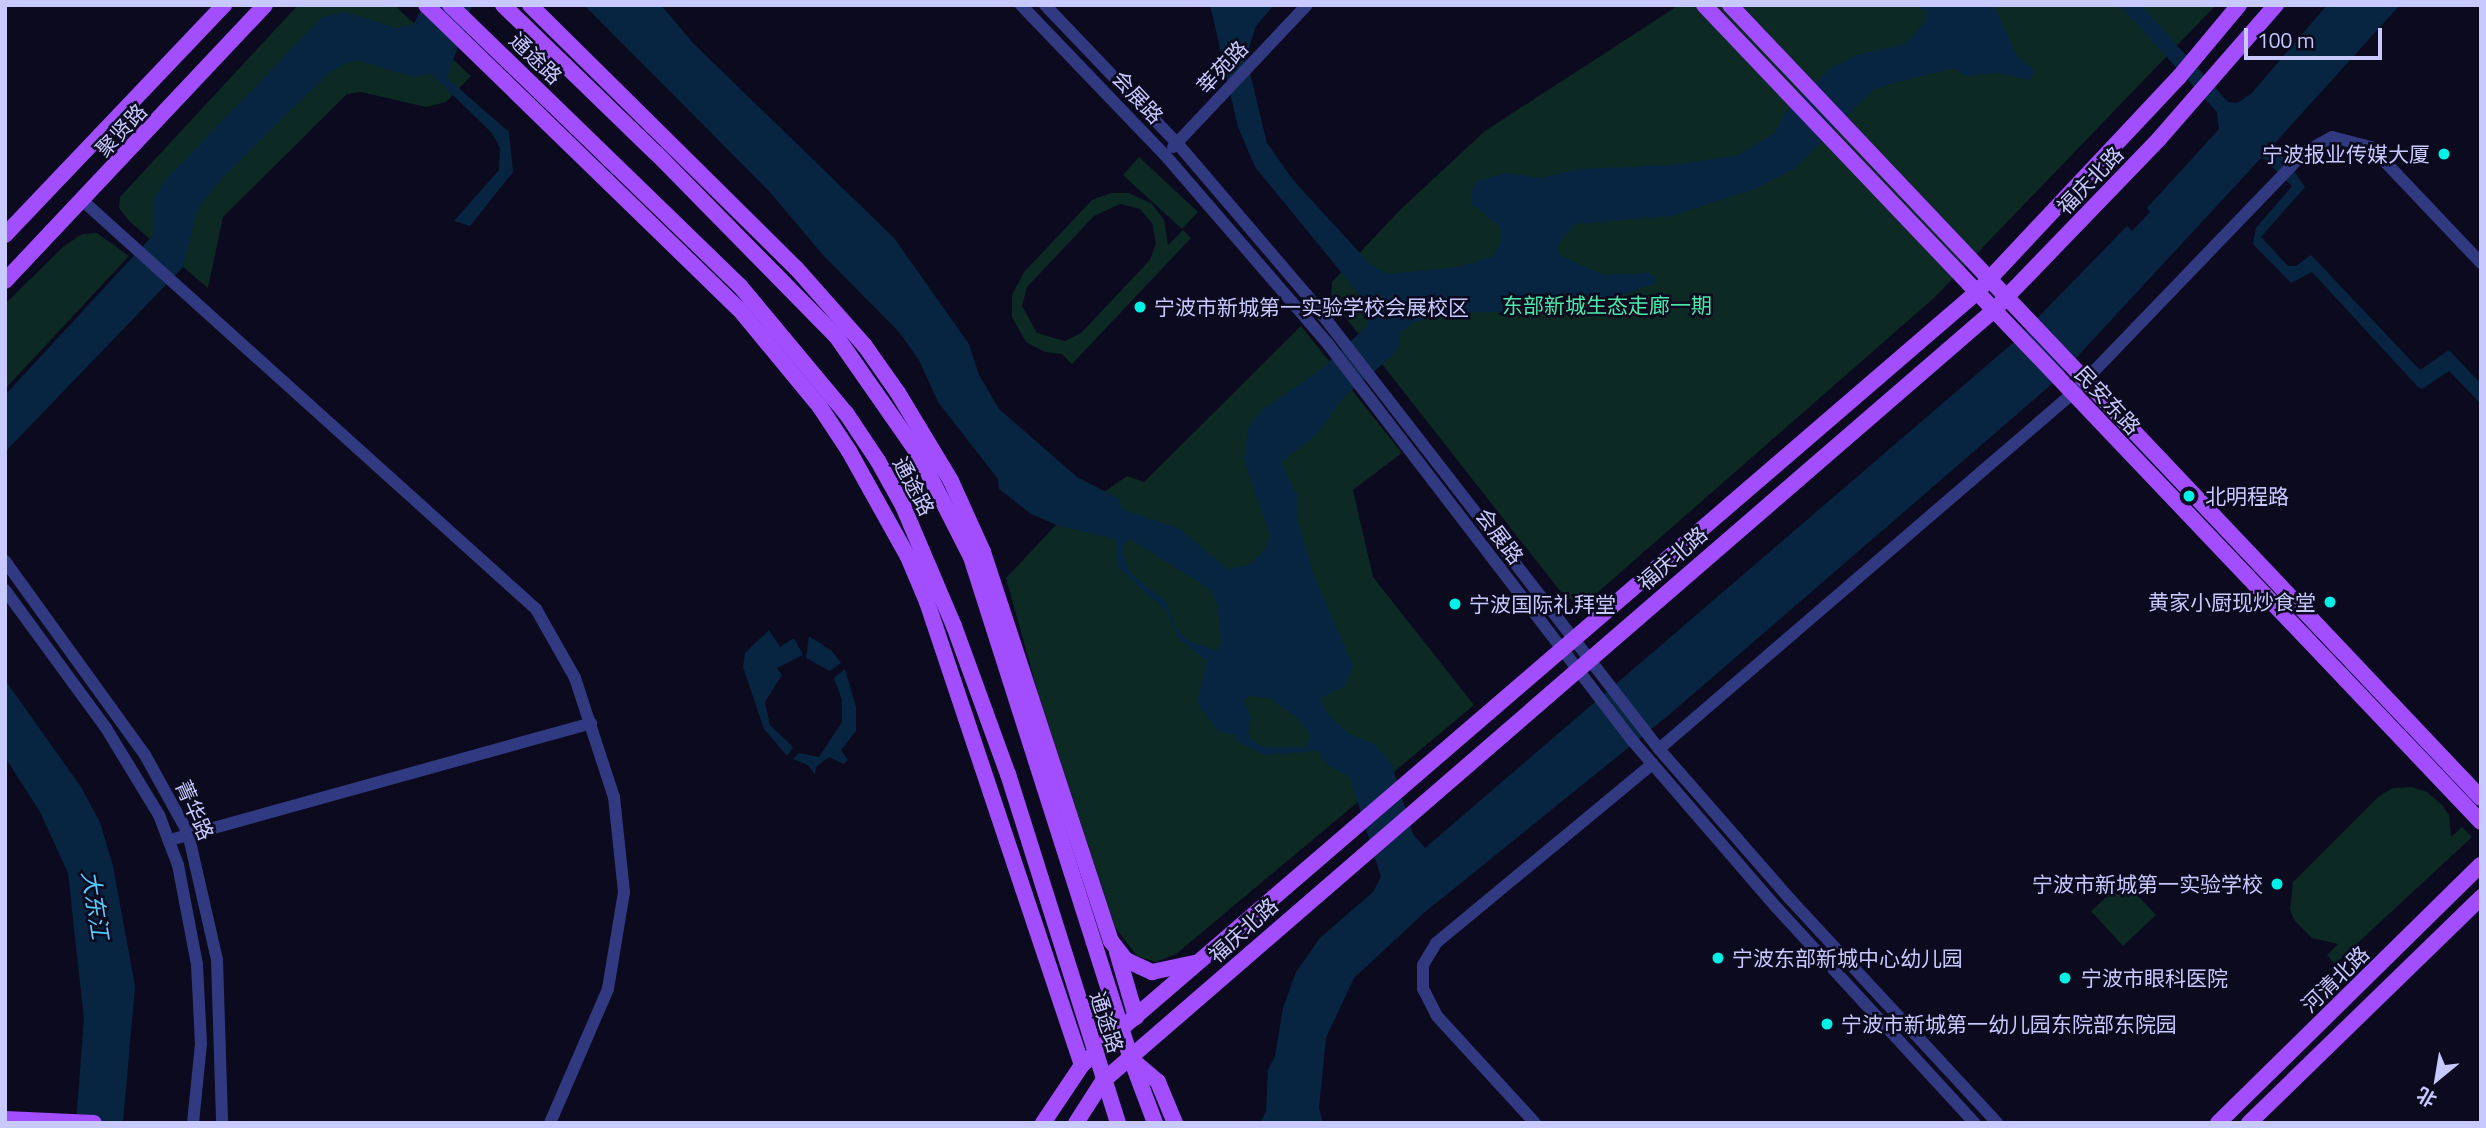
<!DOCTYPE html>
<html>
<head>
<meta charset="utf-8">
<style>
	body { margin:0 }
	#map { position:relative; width:2486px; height:1128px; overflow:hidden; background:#0b0a1e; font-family:"Titillium Web","Noto Sans SC",sans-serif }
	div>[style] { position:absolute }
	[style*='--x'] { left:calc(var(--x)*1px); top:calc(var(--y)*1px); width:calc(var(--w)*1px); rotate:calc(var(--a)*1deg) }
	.green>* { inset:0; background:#0d2923 }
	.water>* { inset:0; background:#072540 }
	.minor>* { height:12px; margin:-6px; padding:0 6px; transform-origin:6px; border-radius:6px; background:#313a81 }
	.major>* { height:16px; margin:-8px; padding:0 8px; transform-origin:8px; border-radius:8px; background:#a24eff }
	.dots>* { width:19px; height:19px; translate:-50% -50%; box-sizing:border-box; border:4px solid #0b0a1e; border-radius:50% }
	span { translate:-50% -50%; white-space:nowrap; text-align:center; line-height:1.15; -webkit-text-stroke:5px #0b0a1e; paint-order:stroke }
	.street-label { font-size:21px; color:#c7c9ff }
	.poi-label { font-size:21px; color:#c7c9ff }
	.right { translate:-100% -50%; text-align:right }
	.left { translate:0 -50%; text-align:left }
	.park-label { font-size:21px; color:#4ae8a9 }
	.water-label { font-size:23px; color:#55caff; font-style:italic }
	.frame { position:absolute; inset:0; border:7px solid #c7c9ff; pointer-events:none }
	.north { position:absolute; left:2402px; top:1044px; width:70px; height:70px; -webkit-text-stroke:5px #0b0a1e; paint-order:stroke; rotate:210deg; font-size:19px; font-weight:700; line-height:28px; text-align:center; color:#c7c9ff }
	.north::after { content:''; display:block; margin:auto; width:24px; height:32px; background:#c7c9ff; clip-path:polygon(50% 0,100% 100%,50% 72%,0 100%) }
	.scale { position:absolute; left:2244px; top:28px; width:138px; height:32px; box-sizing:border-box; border:4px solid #c7c9ff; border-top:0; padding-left:9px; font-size:21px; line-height:24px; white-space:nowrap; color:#c7c9ff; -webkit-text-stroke:5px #0b0a1e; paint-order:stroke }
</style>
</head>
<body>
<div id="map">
	<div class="green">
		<i style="clip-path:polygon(298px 5px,394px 5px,471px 76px,446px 102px,426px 107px,361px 92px,347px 94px,223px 217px,208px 288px,130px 222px,119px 208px,120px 197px)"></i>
		<i style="clip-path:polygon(1679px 5px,2216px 5px,1935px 297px,1589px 600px,1576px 603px,1560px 591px,1331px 299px,1332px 282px,1401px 209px,1485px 131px)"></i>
		<i style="clip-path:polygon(1139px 157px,1198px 212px,1182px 229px,1123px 175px)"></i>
		<i style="clip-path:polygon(evenodd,1111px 193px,1129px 193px,1152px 204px,1164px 220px,1168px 245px,1183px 230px,1191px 238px,1072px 364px,1062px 354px,1045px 352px,1026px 342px,1012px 317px,1012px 295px,1024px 272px,1092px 200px,1111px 193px,1120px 204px,1140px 209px,1152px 223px,1156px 243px,1150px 260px,1081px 333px,1065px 341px,1037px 333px,1022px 306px,1027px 287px,1094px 216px,1120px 204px)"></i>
		<i style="clip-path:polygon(97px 233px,129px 256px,5px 389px,5px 304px,63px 247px,82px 234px)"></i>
		<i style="clip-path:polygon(1301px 326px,1402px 453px,1353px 490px,1373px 577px,1474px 705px,1176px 954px,1156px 962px,1137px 956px,1115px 927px,1038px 693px,1006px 578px,1054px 527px,1127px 476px,1144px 482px)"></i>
		<i style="clip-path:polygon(2411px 787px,2427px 792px,2442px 805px,2449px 815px,2451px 837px,2462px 827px,2472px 837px,2335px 964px,2327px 955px,2338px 944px,2312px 938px,2295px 921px,2290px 910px,2293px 882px,2378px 797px,2393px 788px)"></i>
		<i style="clip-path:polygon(2124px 881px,2156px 915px,2123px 946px,2091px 911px)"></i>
	</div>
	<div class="water">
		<i style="clip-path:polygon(423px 5px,472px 5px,447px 78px,509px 132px,513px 172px,470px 226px,454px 221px,499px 170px,500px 148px,492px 133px,431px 74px,413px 77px,360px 61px,346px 63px,328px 74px,223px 177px,198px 208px,183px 267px,5px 452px,5px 395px,154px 234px,154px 198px,168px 177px,322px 17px,345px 12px,396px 28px,414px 24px)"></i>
		<i style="clip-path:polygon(evenodd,584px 5px,661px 5px,693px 43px,894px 238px,969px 344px,979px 375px,999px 409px,1077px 477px,1118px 498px,1122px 509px,1178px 528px,1228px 569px,1249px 565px,1265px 550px,1270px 535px,1244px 460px,1248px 428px,1262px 410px,1320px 370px,1367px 326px,1371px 314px,1359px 294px,1255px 167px,1238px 127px,1210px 5px,1274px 5px,1256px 26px,1246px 57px,1267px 143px,1293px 180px,1370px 264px,1387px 274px,1459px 267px,1493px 256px,1501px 241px,1500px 227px,1472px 204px,1471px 192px,1477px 181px,1505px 173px,1542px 178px,1579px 169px,1673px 165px,1739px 155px,1774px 133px,1786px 112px,1829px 69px,1857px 55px,1905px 44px,1926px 21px,1926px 12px,1917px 5px,1994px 5px,2017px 56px,2034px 70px,2031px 80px,1996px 73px,1966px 76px,1954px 68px,1890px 84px,1873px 90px,1795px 168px,1758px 188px,1672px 216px,1575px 224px,1561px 240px,1557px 251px,1563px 257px,1604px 275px,1649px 273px,1656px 278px,1654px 284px,1580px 310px,1440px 313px,1413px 323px,1401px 332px,1399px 347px,1392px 356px,1345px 396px,1315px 436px,1281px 462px,1297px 495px,1297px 517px,1312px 570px,1353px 666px,1345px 686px,1321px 698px,1324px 709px,1346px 732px,1376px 745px,1392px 765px,1413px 834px,1425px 848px,2014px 342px,2127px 226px,2132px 231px,2150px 212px,2147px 208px,2219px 129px,2217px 112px,2119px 5px,2141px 5px,2228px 102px,2237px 103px,2251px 94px,2327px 5px,2400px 5px,2275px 143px,2305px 187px,2261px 237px,2288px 266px,2296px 266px,2311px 255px,2420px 370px,2449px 350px,2481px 384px,2481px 404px,2449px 371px,2422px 389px,2418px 387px,2312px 272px,2291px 283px,2253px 244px,2256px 228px,2292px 186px,2262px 157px,2052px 384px,1670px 714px,1425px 912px,1354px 978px,1326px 1038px,1319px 1108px,1323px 1123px,1260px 1123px,1266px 1111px,1268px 1070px,1275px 1056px,1283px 1008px,1296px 972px,1320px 938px,1373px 892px,1381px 877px,1350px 778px,1324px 762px,1318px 751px,1264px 755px,1237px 741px,1235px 735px,1218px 731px,1197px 703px,1207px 661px,1178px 639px,1166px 611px,1117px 567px,1116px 539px,1059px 526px,1031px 514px,999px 489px,998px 479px,938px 402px,919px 360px,899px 332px,823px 255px,769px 191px,584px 5px,1130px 539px,1210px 589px,1217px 603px,1220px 631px,1221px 644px,1216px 650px,1189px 641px,1176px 628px,1166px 602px,1130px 572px,1124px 556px,1124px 544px,1130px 539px,584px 5px,1250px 696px,1269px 698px,1296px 717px,1308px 731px,1310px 739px,1306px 747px,1263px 747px,1253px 741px,1248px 734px,1251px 717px,1244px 700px,1250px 696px)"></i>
		<i style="clip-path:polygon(769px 630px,780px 647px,794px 638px,803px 655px,777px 668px,782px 675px,765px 702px,770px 725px,793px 747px,787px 756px,764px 729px,743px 667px,745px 653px)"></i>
		<i style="clip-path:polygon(809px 636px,832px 651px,841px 663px,830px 671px,806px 658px)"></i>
		<i style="clip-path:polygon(845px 669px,856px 707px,856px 731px,841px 750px,848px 760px,844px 764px,829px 757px,816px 767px,815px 775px,808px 765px,793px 759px,799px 753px,819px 757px,842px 722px,842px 700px,834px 678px)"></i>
		<i style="clip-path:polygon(5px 680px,81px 787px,100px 822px,113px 866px,135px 986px,123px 1123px,76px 1123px,84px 1019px,68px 873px,40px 812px,5px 757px)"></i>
	</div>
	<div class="minor">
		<i style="--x:1021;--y:5;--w:208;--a:46.2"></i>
		<i style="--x:1165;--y:155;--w:250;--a:49.2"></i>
		<i style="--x:1328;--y:344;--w:498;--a:52.5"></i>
		<i style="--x:1631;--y:739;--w:223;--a:49.2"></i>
		<i style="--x:1777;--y:908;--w:292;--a:47.4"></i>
		<i style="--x:1045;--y:5;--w:191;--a:46.3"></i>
		<i style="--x:1177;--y:143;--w:200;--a:49.5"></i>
		<i style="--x:1307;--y:295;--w:574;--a:52.21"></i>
		<i style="--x:1659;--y:749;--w:198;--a:48.9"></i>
		<i style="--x:1789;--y:898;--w:306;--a:47.2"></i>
		<i style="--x:1173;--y:147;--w:195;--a:-46.7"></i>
		<i style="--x:83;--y:201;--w:610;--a:42.01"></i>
		<i style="--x:536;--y:609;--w:79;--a:60.5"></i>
		<i style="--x:575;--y:678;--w:125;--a:71.9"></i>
		<i style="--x:614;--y:797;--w:96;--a:84"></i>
		<i style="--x:624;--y:892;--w:98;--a:99.4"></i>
		<i style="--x:608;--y:989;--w:146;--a:113.4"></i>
		<i style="--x:5;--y:561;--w:239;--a:54.2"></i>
		<i style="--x:145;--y:755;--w:89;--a:61.1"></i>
		<i style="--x:188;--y:833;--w:130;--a:77.1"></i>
		<i style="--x:217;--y:960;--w:163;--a:88.2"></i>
		<i style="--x:5;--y:590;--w:171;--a:53.8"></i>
		<i style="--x:106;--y:728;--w:102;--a:58.7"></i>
		<i style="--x:159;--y:815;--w:53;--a:69.2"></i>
		<i style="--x:178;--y:865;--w:102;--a:79.2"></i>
		<i style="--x:197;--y:965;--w:79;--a:87.1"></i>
		<i style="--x:201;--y:1044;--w:79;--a:95.8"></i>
		<i style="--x:1659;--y:749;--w:546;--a:-40.69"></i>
		<i style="--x:2073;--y:393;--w:335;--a:-46.1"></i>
		<i style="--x:2305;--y:152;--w:31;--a:-29"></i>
		<i style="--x:2332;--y:137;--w:40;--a:14.4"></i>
		<i style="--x:2371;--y:147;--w:160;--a:46.5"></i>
		<i style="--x:170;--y:840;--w:437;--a:-15.5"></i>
		<i style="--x:1535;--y:1123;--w:145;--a:-132.5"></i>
		<i style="--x:1437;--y:1016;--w:30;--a:-117"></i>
		<i style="--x:1423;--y:989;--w:24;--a:-90"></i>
		<i style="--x:1423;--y:965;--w:26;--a:-59"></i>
		<i style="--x:1436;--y:943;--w:281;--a:-39.6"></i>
	</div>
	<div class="major">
		<i style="--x:426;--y:5;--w:436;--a:44.2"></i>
		<i style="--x:739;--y:309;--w:127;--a:50.4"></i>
		<i style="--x:820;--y:407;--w:53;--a:56.6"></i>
		<i style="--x:849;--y:451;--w:121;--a:60.9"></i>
		<i style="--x:908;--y:557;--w:49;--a:67.1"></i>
		<i style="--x:927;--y:602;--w:488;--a:71.5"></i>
		<i style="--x:450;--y:5;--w:404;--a:44.1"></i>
		<i style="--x:740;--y:286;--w:165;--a:50.2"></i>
		<i style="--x:846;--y:413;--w:58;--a:56.3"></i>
		<i style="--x:878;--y:461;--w:51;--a:60.9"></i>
		<i style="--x:903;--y:506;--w:130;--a:67"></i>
		<i style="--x:954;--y:626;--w:158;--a:70"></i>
		<i style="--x:1008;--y:774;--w:366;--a:72.5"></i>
		<i style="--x:503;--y:5;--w:214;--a:44.1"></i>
		<i style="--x:657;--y:154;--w:255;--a:45.5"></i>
		<i style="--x:836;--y:336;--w:145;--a:55.1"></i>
		<i style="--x:919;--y:455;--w:114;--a:63"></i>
		<i style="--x:971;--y:557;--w:527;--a:72.32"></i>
		<i style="--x:1131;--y:1059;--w:68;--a:69.4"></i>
		<i style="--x:530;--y:5;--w:374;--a:44.7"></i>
		<i style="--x:796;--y:268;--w:104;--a:48.5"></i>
		<i style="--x:865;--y:346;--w:57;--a:54.9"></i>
		<i style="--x:898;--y:393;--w:103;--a:58.9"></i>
		<i style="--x:951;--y:481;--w:78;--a:65.7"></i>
		<i style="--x:983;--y:552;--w:410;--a:71.8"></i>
		<i style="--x:1111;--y:941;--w:24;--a:52"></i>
		<i style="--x:1126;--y:960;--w:29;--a:25"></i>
		<i style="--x:1152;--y:972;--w:43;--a:-12.1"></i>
		<i style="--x:1704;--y:5;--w:1127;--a:46.44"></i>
		<i style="--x:1730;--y:5;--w:1092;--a:46.56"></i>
		<i style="--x:5;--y:235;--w:318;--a:-46.4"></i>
		<i style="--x:5;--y:281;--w:379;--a:-46.7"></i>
		<i style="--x:1117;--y:952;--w:68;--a:73.7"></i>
		<i style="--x:1132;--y:1060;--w:34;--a:40"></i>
		<i style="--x:1158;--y:1082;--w:44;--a:67.5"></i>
		<i style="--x:5;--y:1119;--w:89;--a:2.6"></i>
		<i style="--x:1043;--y:1123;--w:70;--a:-56.1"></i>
		<i style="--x:1082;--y:1065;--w:54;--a:-42.8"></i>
		<i style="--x:1122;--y:1028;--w:1128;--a:-40.72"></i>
		<i style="--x:1977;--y:292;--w:295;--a:-46.8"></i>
		<i style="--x:2179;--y:77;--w:94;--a:-50.2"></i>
		<i style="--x:1076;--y:1123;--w:50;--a:-57.3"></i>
		<i style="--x:1103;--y:1081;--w:1178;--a:-40.87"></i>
		<i style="--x:1994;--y:310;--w:238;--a:-46"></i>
		<i style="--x:2159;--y:139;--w:178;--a:-48.9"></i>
		<i style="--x:2218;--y:1123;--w:368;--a:-44.5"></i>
		<i style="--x:2249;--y:1123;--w:324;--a:-44.2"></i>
	</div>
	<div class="dots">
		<i style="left:2444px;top:154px;background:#00f2e6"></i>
		<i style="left:1140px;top:307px;background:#00f2e6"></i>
		<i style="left:2189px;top:496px;background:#00f2e6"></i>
		<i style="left:2330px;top:602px;background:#00f2e6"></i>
		<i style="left:1455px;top:604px;background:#00f2e6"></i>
		<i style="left:2277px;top:884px;background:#00f2e6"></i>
		<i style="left:1718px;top:958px;background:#00f2e6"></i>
		<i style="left:2065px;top:978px;background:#00f2e6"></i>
		<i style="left:1827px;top:1024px;background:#00f2e6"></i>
	</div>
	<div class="street-label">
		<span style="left:536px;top:58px;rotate:44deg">通途路</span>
		<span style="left:1222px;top:67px;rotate:-47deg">莘苑路</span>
		<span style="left:1138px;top:97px;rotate:47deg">会展路</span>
		<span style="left:121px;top:130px;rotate:-47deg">聚贤路</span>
		<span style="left:2090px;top:180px;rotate:-46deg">福庆北路</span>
		<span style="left:2108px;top:400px;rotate:47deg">民安东路</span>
		<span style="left:914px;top:486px;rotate:62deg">通途路</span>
		<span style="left:1500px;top:536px;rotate:53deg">会展路</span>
		<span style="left:1672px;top:558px;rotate:-41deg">福庆北路</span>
		<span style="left:195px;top:810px;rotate:66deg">菁华路</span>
		<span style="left:1243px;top:930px;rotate:-42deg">福庆北路</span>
		<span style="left:2335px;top:979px;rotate:-44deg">河清北路</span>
		<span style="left:1107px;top:1022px;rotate:72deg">通途路</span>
	</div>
	<div class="poi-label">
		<span class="right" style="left:2430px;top:154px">宁波报业传媒大厦</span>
		<span class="left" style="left:1154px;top:307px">宁波市新城第一实验学校会展校区</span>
		<span class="left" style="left:2205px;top:496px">北明程路</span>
		<span class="right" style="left:2316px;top:602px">黄家小厨现炒食堂</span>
		<span class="left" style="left:1469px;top:604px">宁波国际礼拜堂</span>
		<span class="right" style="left:2263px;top:884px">宁波市新城第一实验学校</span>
		<span class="left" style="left:1732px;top:958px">宁波东部新城中心幼儿园</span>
		<span class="left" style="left:2081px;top:978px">宁波市眼科医院</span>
		<span class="left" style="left:1841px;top:1024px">宁波市新城第一幼儿园东院部东院园</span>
	</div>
	<div class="park-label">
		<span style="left:1607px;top:305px">东部新城生态走廊一期</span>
	</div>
	<div class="water-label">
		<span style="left:95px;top:905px;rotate:81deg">大东江</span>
	</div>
	<div class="frame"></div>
	<div class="north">北</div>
	<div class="scale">100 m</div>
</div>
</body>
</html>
